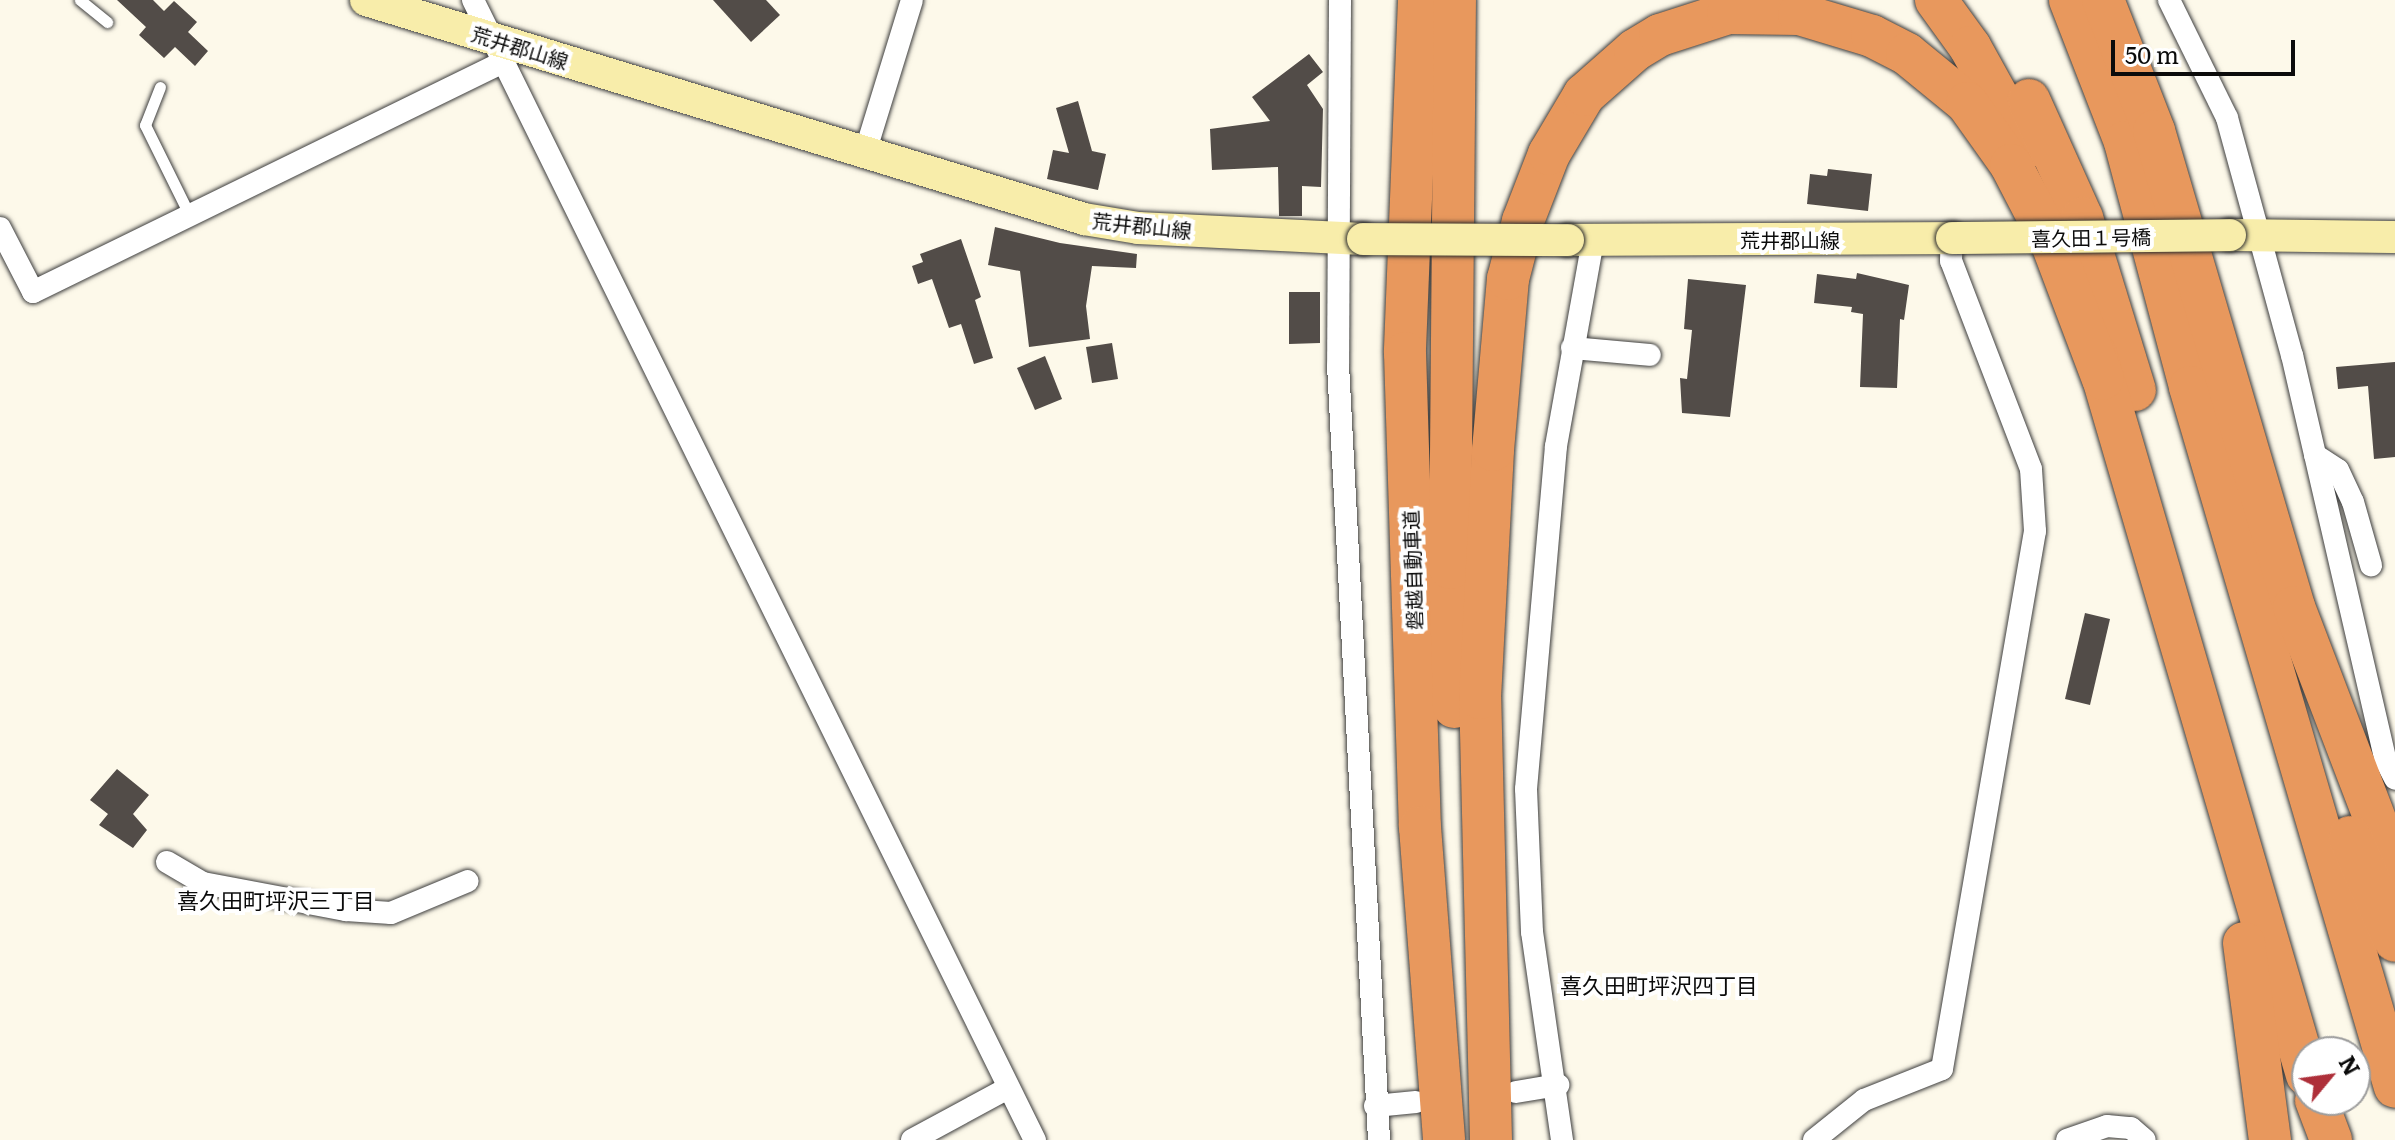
<!DOCTYPE html>
<html>
<head>
<meta charset="utf-8">
<style>
	body { margin:0 }
	#map { position:relative; width:2395px; height:1140px; overflow:hidden; background:#fdf9ea; font-family:Literata,"Noto Sans JP",serif }
	div>[style] { position:absolute }
	[style*='--x'] { left:calc(var(--x)*1px); top:calc(var(--y)*1px); width:calc(var(--w)*1px); rotate:calc(var(--a)*1deg) }
	.building>* { inset:0; background:#524c48 }
	.roads { filter:drop-shadow(0 0 2px #3e3e3e) drop-shadow(0 0 2px #3e3e3e) }
	.service>* { height:11px; margin:-5.5px; padding:0 5.5px; transform-origin:5.5px; border-radius:5.5px; background:#fff }
	.minor>* { height:22px; margin:-11px; padding:0 11px; transform-origin:11px; border-radius:11px; background:#fff }
	.secondary>* { height:32px; margin:-16px; padding:0 16px; transform-origin:16px; border-radius:16px; background:#f8edaa }
	.motorway>* { height:42px; margin:-21px; padding:0 21px; transform-origin:21px; border-radius:21px; background:#e8985d }
	.bridges { filter:drop-shadow(0 0 2px #2d2d2d) drop-shadow(0 0 2px #2d2d2d) }
	.secondary-bridge>* { height:32px; margin:-16px; padding:0 16px; transform-origin:16px; border-radius:16px; background:#f8edaa }
	span { translate:-50% -50%; white-space:nowrap; text-align:center; line-height:1.15; -webkit-text-stroke:8px #fff; paint-order:stroke }
	.street-label { font-size:20px; color:#0b0b0b }
	.neighbourhood-label { font-size:22px; color:#0b0b0b }
	.north { position:absolute; left:2291px; top:1036px; width:80px; height:80px; box-sizing:border-box; background:#fff; border:2px solid #9d9d9d; border-radius:50%; rotate:61deg; font-size:22px; font-weight:700; line-height:32px; text-align:center; color:#0b0b0b }
	.north::after { content:''; display:block; margin:auto; width:28px; height:36px; background:#ae2f39; clip-path:polygon(50% 0,100% 100%,50% 72%,0 100%) }
	.scale { position:absolute; left:2111px; top:40px; width:184px; height:36px; box-sizing:border-box; border:4px solid #0b0b0b; border-top:0; padding-left:10px; font-size:24px; line-height:28px; white-space:nowrap; color:#0b0b0b; -webkit-text-stroke:6px #fff; paint-order:stroke }
</style>
</head>
<body>
<div id="map">
	<div class="building">
		<i style="clip-path:polygon(117px 0,153px 0,164px 11px,174px 1px,197px 22px,188px 32px,208px 51px,195px 66px,175px 47px,164px 58px,139px 35px,146px 27px)"></i>
		<i style="clip-path:polygon(713px 0,766px 0,780px 15px,751px 42px)"></i>
		<i style="clip-path:polygon(1309px 54px,1323px 72px,1307px 85px,1323px 109px,1321px 187px,1302px 186px,1302px 216px,1279px 216px,1278px 167px,1212px 170px,1210px 129px,1270px 121px,1252px 97px)"></i>
		<i style="clip-path:polygon(1078px 101px,1092px 151px,1106px 154px,1098px 190px,1047px 179px,1053px 150px,1069px 153px,1056px 108px)"></i>
		<i style="clip-path:polygon(1828px 169px,1872px 174px,1868px 211px,1807px 204px,1810px 174px,1827px 176px)"></i>
		<i style="clip-path:polygon(995px 227px,1060px 243px,1137px 254px,1136px 268px,1092px 266px,1086px 306px,1090px 339px,1029px 347px,1020px 271px,988px 265px)"></i>
		<i style="clip-path:polygon(961px 239px,981px 297px,975px 300px,993px 358px,974px 364px,961px 324px,949px 328px,932px 279px,918px 284px,912px 266px,923px 262px,920px 254px)"></i>
		<i style="clip-path:polygon(1857px 273px,1909px 285px,1904px 320px,1900px 319px,1897px 388px,1860px 387px,1863px 314px,1851px 312px,1852px 307px,1814px 303px,1817px 274px,1856px 279px)"></i>
		<i style="clip-path:polygon(1688px 279px,1746px 285px,1730px 417px,1682px 413px,1680px 378px,1687px 379px,1692px 330px,1684px 329px)"></i>
		<i style="clip-path:polygon(1289px 292px,1320px 292px,1320px 343px,1289px 344px)"></i>
		<i style="clip-path:polygon(1112px 343px,1118px 379px,1092px 383px,1086px 347px)"></i>
		<i style="clip-path:polygon(1045px 356px,1062px 399px,1035px 410px,1017px 368px)"></i>
		<i style="clip-path:polygon(2395px 362px,2395px 457px,2374px 459px,2368px 386px,2338px 389px,2336px 367px)"></i>
		<i style="clip-path:polygon(2085px 613px,2110px 619px,2090px 705px,2065px 699px)"></i>
		<i style="clip-path:polygon(117px 769px,149px 795px,133px 814px,147px 830px,133px 848px,99px 825px,108px 814px,90px 800px)"></i>
	</div>
	<div class="roads">
		<div class="service">
			<i style="--x:80;--y:0;--w:35;--a:39"></i>
			<i style="--x:160;--y:87;--w:41;--a:111.5"></i>
			<i style="--x:145;--y:125;--w:102;--a:63.7"></i>
		</div>
		<div class="minor">
			<i style="--x:473;--y:0;--w:1271;--a:63.76"></i>
			<i style="--x:1340;--y:0;--w:365;--a:90.3"></i>
			<i style="--x:1338;--y:365;--w:776;--a:86.97"></i>
			<i style="--x:2169;--y:0;--w:131;--a:63.8"></i>
			<i style="--x:2227;--y:118;--w:246;--a:74.7"></i>
			<i style="--x:2292;--y:355;--w:415;--a:77"></i>
			<i style="--x:2385;--y:759;--w:22;--a:63"></i>
			<i style="--x:864;--y:156;--w:163;--a:-72.9"></i>
			<i style="--x:0;--y:228;--w:72;--a:62.7"></i>
			<i style="--x:33;--y:292;--w:521;--a:-26.07"></i>
			<i style="--x:1572;--y:348;--w:78;--a:5.1"></i>
			<i style="--x:2315;--y:455;--w:27;--a:33"></i>
			<i style="--x:2338;--y:470;--w:35;--a:65"></i>
			<i style="--x:2353;--y:502;--w:66;--a:74.1"></i>
			<i style="--x:167;--y:862;--w:42;--a:30.3"></i>
			<i style="--x:203;--y:883;--w:146;--a:10.7"></i>
			<i style="--x:346;--y:910;--w:45;--a:3.8"></i>
			<i style="--x:391;--y:913;--w:83;--a:-22.6"></i>
			<i style="--x:1516;--y:1092;--w:43;--a:-9.5"></i>
			<i style="--x:1375;--y:1106;--w:41;--a:-5.6"></i>
			<i style="--x:912;--y:1140;--w:109;--a:-28.4"></i>
			<i style="--x:1562;--y:1140;--w:210;--a:-98.2"></i>
			<i style="--x:1532;--y:932;--w:143;--a:-92.4"></i>
			<i style="--x:1526;--y:789;--w:344;--a:-85"></i>
			<i style="--x:1556;--y:446;--w:208;--a:-79.8"></i>
			<i style="--x:1814;--y:1140;--w:64;--a:-38.7"></i>
			<i style="--x:1864;--y:1100;--w:84;--a:-21.7"></i>
			<i style="--x:1942;--y:1069;--w:546;--a:-80.19"></i>
			<i style="--x:2035;--y:531;--w:62;--a:-93.7"></i>
			<i style="--x:2031;--y:469;--w:223;--a:-111"></i>
			<i style="--x:1951;--y:261;--w:23;--a:-88"></i>
			<i style="--x:2067;--y:1140;--w:42;--a:-19.3"></i>
			<i style="--x:2107;--y:1126;--w:24;--a:5"></i>
			<i style="--x:2131;--y:1128;--w:18;--a:41"></i>
		</div>
		<div class="secondary">
			<i style="--x:366;--y:0;--w:751;--a:16.96"></i>
			<i style="--x:1084;--y:219;--w:55;--a:9.5"></i>
			<i style="--x:1138;--y:228;--w:225;--a:2.8"></i>
			<i style="--x:2230;--y:235;--w:165;--a:0.7"></i>
			<i style="--x:1568;--y:240;--w:384;--a:-0.3"></i>
		</div>
		<div class="motorway">
			<i style="--x:1419;--y:0;--w:353;--a:92.3"></i>
			<i style="--x:1405;--y:353;--w:474;--a:88.2"></i>
			<i style="--x:1420;--y:827;--w:314;--a:85.6"></i>
			<i style="--x:1936;--y:0;--w:58;--a:54.1"></i>
			<i style="--x:1970;--y:47;--w:115;--a:61"></i>
			<i style="--x:2070;--y:0;--w:152;--a:68.8"></i>
			<i style="--x:2125;--y:142;--w:253;--a:75.1"></i>
			<i style="--x:2190;--y:387;--w:729;--a:73.68"></i>
			<i style="--x:2103;--y:0;--w:141;--a:68.7"></i>
			<i style="--x:2154;--y:131;--w:496;--a:73.6"></i>
			<i style="--x:2294;--y:607;--w:283;--a:69.1"></i>
			<i style="--x:2029;--y:100;--w:129;--a:65.8"></i>
			<i style="--x:2082;--y:218;--w:180;--a:72.9"></i>
			<i style="--x:2096;--y:354;--w:751;--a:73.69"></i>
			<i style="--x:1454;--y:707;--w:139;--a:-91.6"></i>
			<i style="--x:1450;--y:568;--w:568;--a:-89.5"></i>
			<i style="--x:2350;--y:837;--w:113;--a:66.6"></i>
			<i style="--x:2244;--y:943;--w:199;--a:82.5"></i>
			<i style="--x:2316;--y:1100;--w:43;--a:69.4"></i>
			<i style="--x:1491;--y:1140;--w:442;--a:-91.4"></i>
			<i style="--x:1480;--y:698;--w:248;--a:-87"></i>
			<i style="--x:1493;--y:450;--w:172;--a:-85"></i>
			<i style="--x:1508;--y:279;--w:60;--a:-75.5"></i>
			<i style="--x:1523;--y:221;--w:72;--a:-68.8"></i>
			<i style="--x:1549;--y:154;--w:69;--a:-59.3"></i>
			<i style="--x:1584;--y:95;--w:68;--a:-41.4"></i>
			<i style="--x:1635;--y:50;--w:29;--a:-31"></i>
			<i style="--x:1660;--y:35;--w:71;--a:-17.9"></i>
			<i style="--x:1728;--y:13;--w:71;--a:0.8"></i>
			<i style="--x:1799;--y:14;--w:76;--a:16.8"></i>
			<i style="--x:1872;--y:36;--w:39;--a:27"></i>
			<i style="--x:1907;--y:54;--w:77;--a:39.2"></i>
			<i style="--x:1967;--y:103;--w:76;--a:54.6"></i>
			<i style="--x:2011;--y:165;--w:89;--a:62.6"></i>
			<i style="--x:2052;--y:244;--w:144;--a:69.3"></i>
		</div>
	</div>
	<div class="bridges">
		<div class="secondary-bridge">
			<i style="--x:1952;--y:238;--w:278;--a:-0.6"></i>
			<i style="--x:1363;--y:239;--w:205;--a:0.3"></i>
		</div>
	</div>
	<div class="street-label">
		<span style="left:520px;top:47px;rotate:17deg">荒井郡山線</span>
		<span style="left:1142px;top:225px;rotate:6deg">荒井郡山線</span>
		<span style="left:2091px;top:237px;rotate:-1deg">喜久田１号橋</span>
		<span style="left:1790px;top:239px">荒井郡山線</span>
		<span style="left:1412px;top:570px;rotate:-92deg">磐越自動車道</span>
	</div>
	<div class="neighbourhood-label">
		<span style="left:276px;top:900px">喜久田町坪沢三丁目</span>
		<span style="left:1659px;top:985px">喜久田町坪沢四丁目</span>
	</div>
	<div class="north">N</div>
	<div class="scale">50 m</div>
</div>
</body>
</html>
